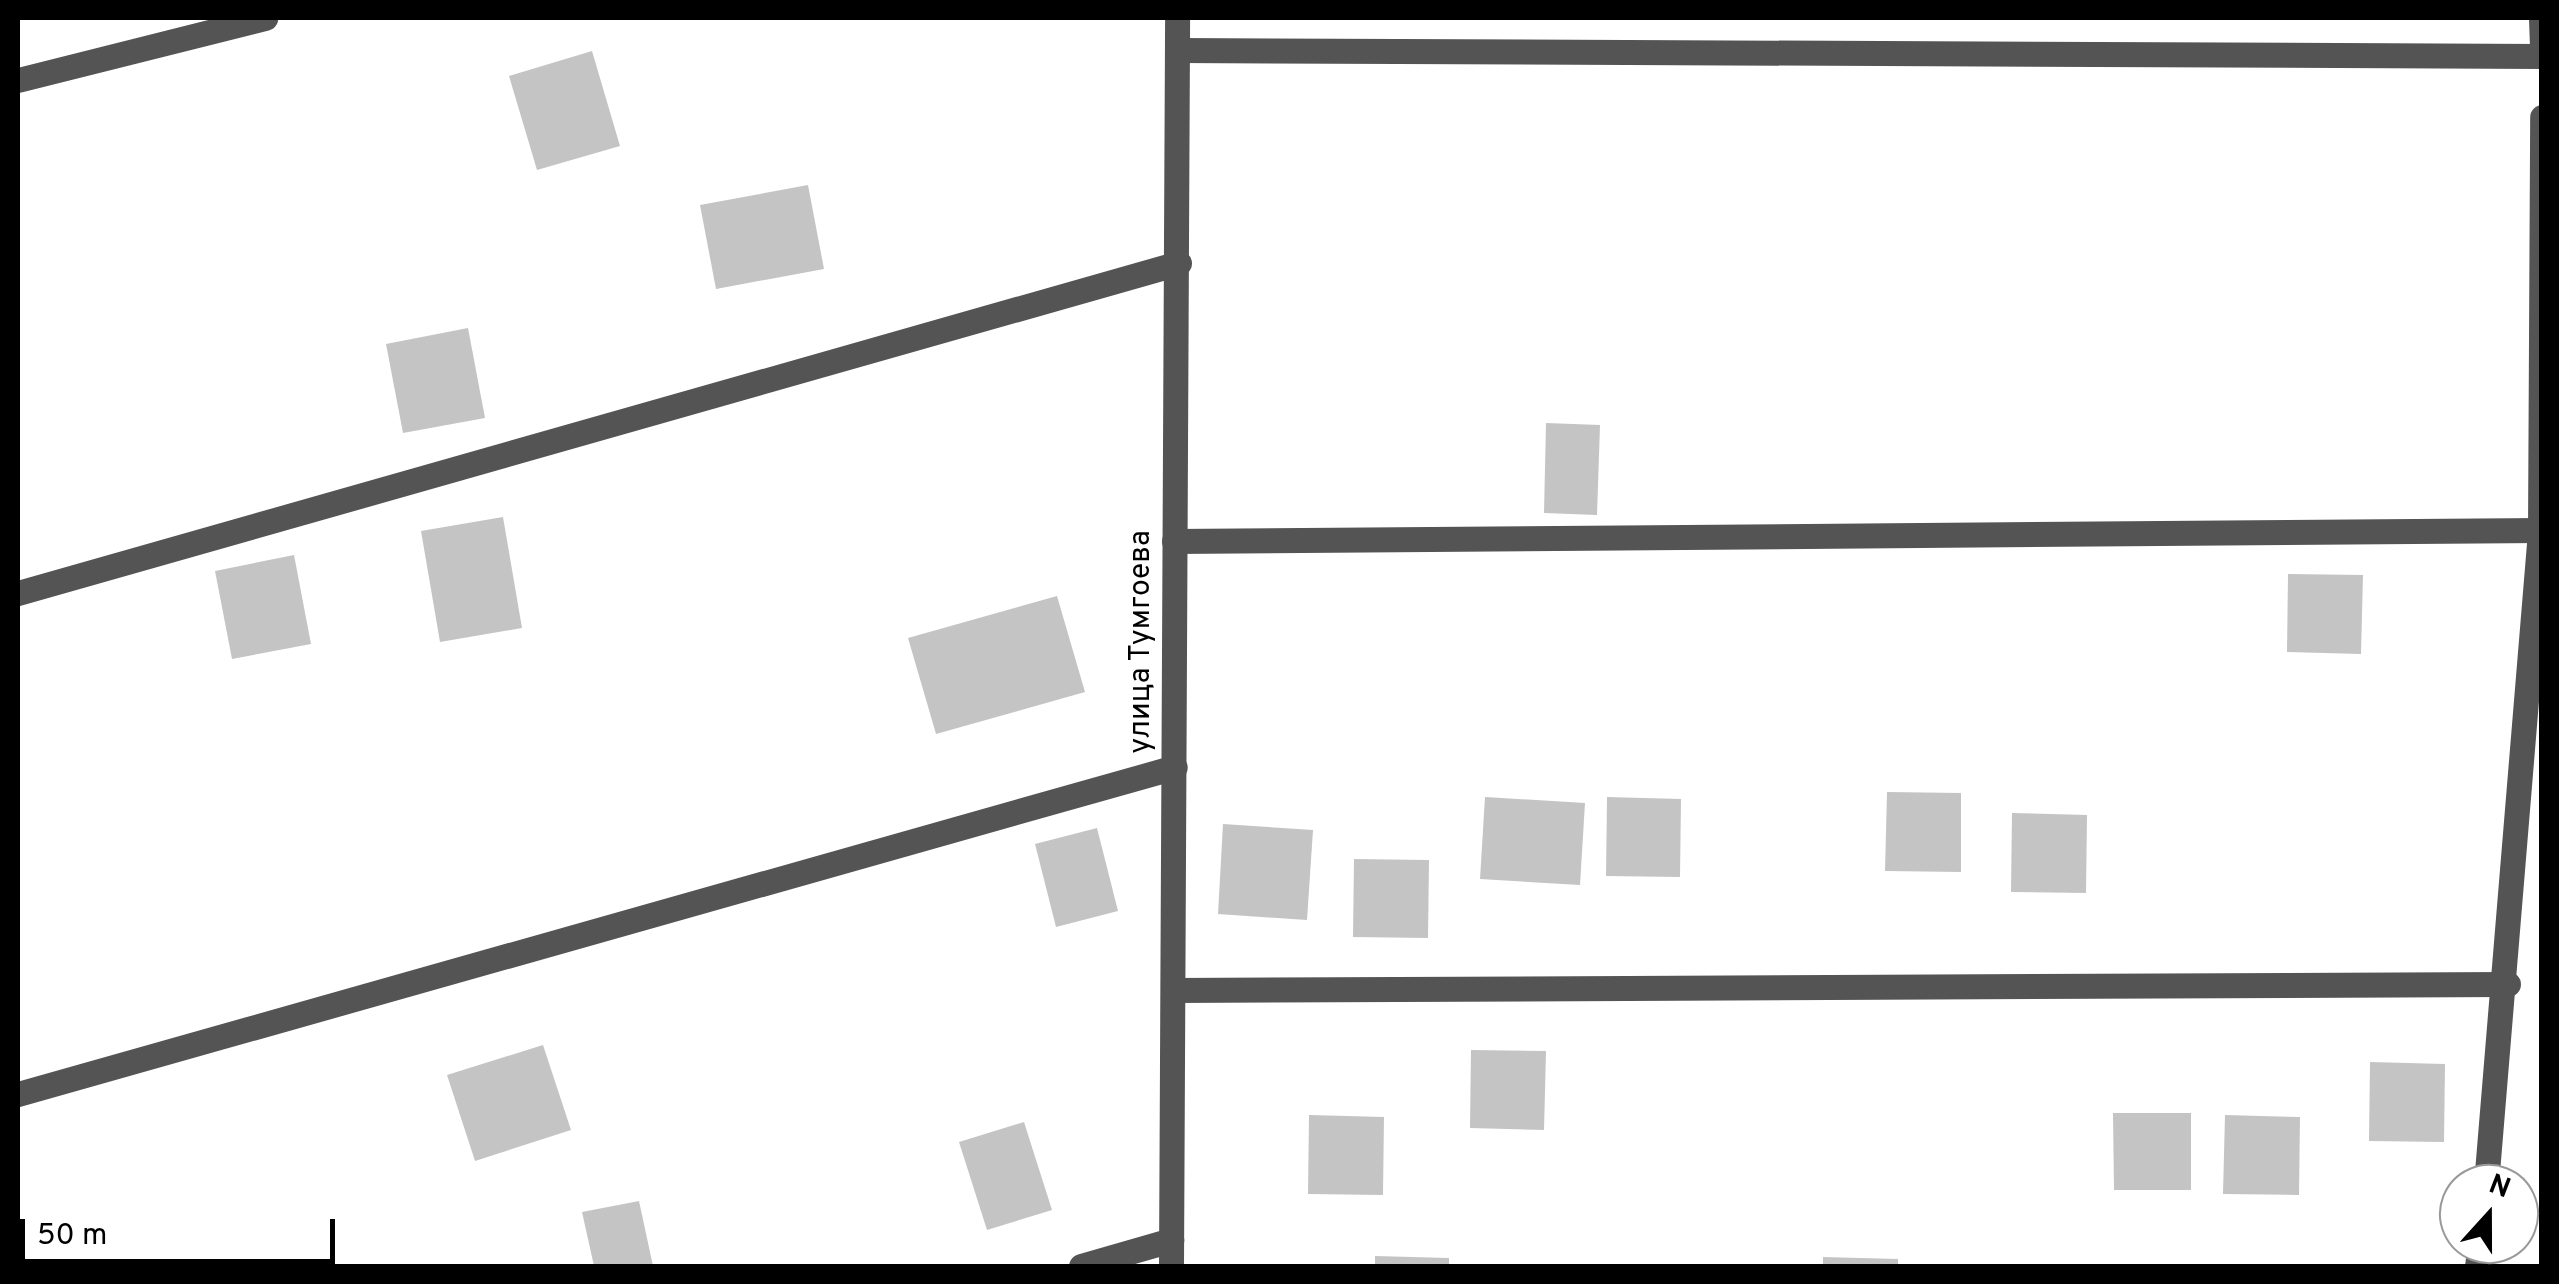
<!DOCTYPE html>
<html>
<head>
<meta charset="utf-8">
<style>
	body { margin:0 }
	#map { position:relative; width:2559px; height:1284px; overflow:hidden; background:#fff; font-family:Overpass,sans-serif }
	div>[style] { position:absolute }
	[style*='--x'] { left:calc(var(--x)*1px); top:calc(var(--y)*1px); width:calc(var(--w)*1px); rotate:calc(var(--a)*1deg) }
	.building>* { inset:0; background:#c4c4c4 }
	.minor>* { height:25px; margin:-12.5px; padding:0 12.5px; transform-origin:12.5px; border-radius:12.5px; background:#545454 }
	span { translate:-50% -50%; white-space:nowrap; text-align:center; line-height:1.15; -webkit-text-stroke:8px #fff; paint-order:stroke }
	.street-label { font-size:30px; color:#000 }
	.frame { position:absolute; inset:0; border:20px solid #000; pointer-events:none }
	.north { position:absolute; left:2439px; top:1164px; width:100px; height:100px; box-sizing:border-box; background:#fff; border:2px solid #999; border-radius:50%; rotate:21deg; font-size:28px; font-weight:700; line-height:40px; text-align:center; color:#000 }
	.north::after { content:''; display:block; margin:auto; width:35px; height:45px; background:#000; clip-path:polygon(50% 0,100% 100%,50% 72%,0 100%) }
	.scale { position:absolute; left:20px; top:1219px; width:315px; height:45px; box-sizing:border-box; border:5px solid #000; border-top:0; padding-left:12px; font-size:30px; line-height:35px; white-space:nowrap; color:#000; -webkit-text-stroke:8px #fff; paint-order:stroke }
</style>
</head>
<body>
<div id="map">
	<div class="building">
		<i style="clip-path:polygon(592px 51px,620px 146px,537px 170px,509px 76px)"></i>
		<i style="clip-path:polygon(808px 185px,824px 269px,716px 289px,700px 205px)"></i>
		<i style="clip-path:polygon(468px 328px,485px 418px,403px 433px,386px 344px)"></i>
		<i style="clip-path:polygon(1546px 423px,1600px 425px,1597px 515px,1544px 513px)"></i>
		<i style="clip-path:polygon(503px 517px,522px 628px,440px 642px,421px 531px)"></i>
		<i style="clip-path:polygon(294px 555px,311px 644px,232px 659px,215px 571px)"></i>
		<i style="clip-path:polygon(2288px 574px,2363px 575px,2361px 654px,2287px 652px)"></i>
		<i style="clip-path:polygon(1057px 596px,1085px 692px,936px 734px,908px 638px)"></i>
		<i style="clip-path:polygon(1887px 792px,1961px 793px,1961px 872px,1885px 871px)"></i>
		<i style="clip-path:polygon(1485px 797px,1585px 803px,1580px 885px,1480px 879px)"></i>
		<i style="clip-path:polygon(1607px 797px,1681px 799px,1680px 877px,1606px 876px)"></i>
		<i style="clip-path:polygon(2012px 813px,2087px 815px,2086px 893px,2011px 892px)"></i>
		<i style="clip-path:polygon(1223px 824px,1313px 830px,1307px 920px,1218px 914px)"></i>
		<i style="clip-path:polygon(1097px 828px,1118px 911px,1056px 927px,1035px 844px)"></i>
		<i style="clip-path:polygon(1354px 859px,1429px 860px,1428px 938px,1353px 937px)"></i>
		<i style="clip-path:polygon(543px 1045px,571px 1130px,475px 1161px,447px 1075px)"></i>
		<i style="clip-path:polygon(1471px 1050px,1546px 1051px,1544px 1130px,1470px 1128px)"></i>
		<i style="clip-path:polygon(2370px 1062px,2445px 1064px,2444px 1142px,2369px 1141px)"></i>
		<i style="clip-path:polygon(2113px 1113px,2191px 1113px,2191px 1190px,2114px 1190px)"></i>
		<i style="clip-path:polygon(1309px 1115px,1384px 1117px,1383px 1195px,1308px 1194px)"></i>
		<i style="clip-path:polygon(2225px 1115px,2300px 1117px,2299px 1195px,2223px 1194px)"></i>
		<i style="clip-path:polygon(1024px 1122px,1052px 1210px,987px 1230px,959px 1142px)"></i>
		<i style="clip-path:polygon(639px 1201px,653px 1266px,594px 1266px,582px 1212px)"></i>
		<i style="clip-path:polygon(1375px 1256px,1449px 1258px,1449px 1266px,1375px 1266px)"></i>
		<i style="clip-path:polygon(1823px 1257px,1898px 1259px,1898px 1266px,1823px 1266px)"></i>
	</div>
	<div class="minor">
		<i style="--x:2541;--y:18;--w:29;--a:88"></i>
		<i style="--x:1177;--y:50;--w:1365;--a:0.25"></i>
		<i style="--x:18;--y:80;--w:255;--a:-14.1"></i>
		<i style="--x:1174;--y:541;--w:1368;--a:-0.46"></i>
		<i style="--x:18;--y:593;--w:1207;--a:-15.87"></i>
		<i style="--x:1174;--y:990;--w:1334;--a:-0.26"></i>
		<i style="--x:18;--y:1094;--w:1202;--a:-15.78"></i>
		<i style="--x:2486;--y:1184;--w:654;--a:-85.27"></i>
		<i style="--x:2540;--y:532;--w:415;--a:-89.7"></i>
		<i style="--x:1081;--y:1266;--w:94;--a:-16.1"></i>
		<i style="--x:1171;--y:1266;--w:1248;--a:-89.72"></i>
		<i style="--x:2477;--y:1266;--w:22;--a:-82"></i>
	</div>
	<div class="street-label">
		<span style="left:1142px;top:642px;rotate:-90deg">улица Тумгоева</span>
	</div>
	<div class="frame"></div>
	<div class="north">N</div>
	<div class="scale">50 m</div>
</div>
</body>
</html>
